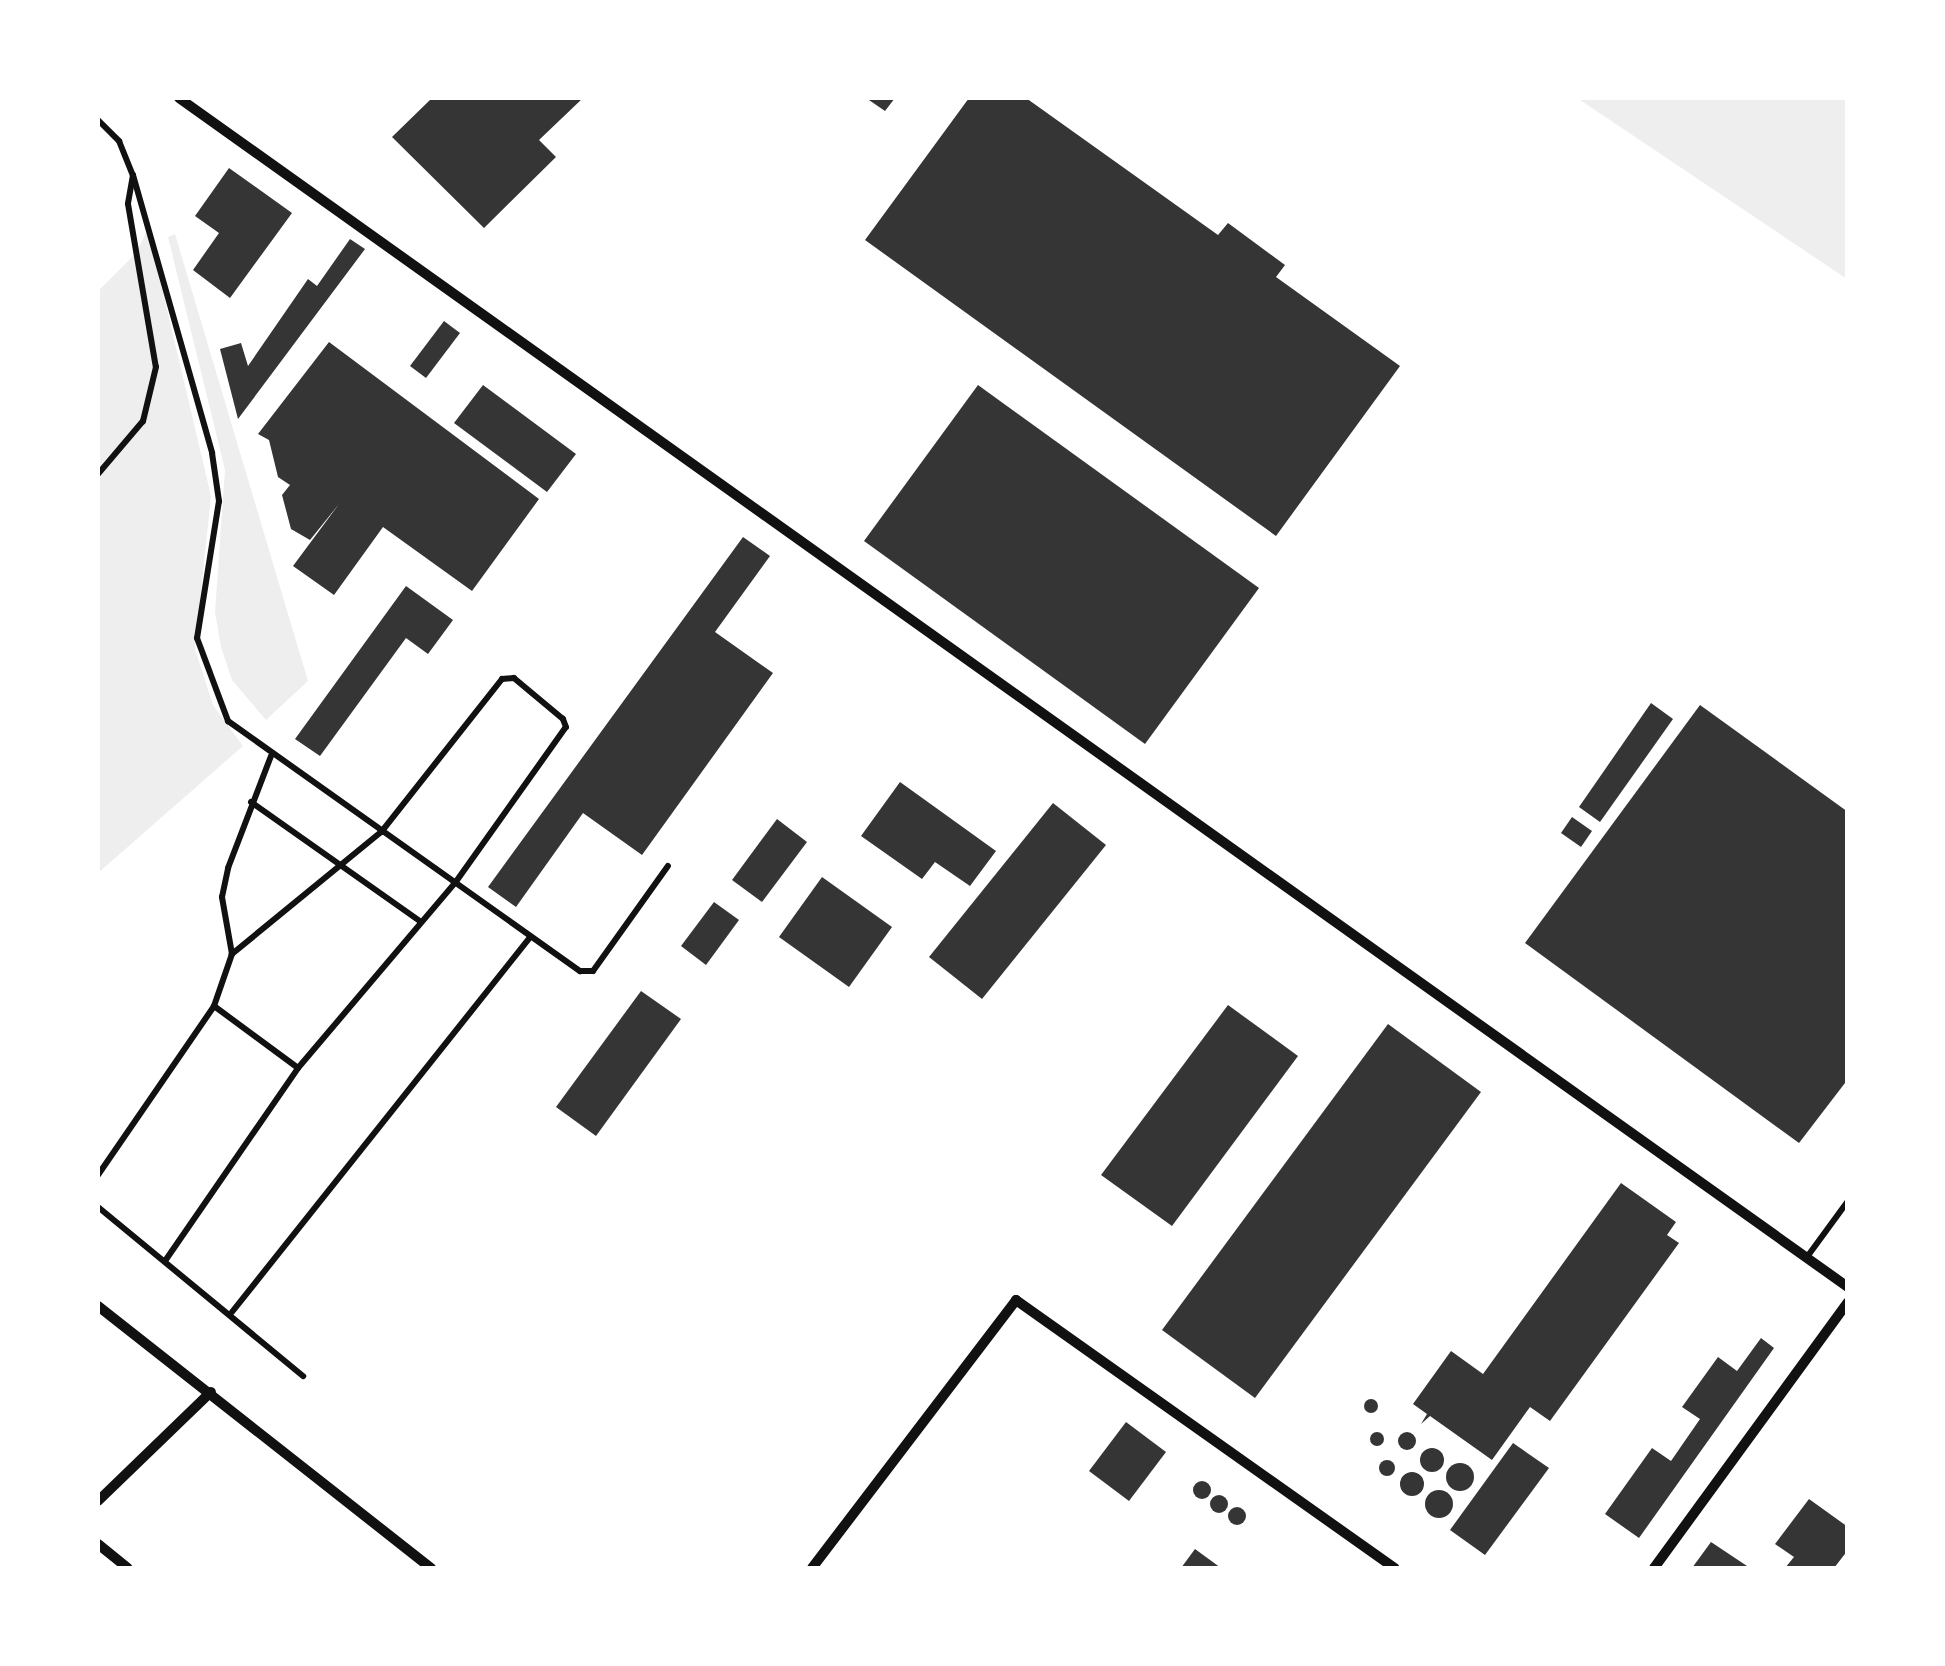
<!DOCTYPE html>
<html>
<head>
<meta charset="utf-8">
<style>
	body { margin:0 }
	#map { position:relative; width:1945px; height:1666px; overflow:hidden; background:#fff; font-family:"Exo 2",sans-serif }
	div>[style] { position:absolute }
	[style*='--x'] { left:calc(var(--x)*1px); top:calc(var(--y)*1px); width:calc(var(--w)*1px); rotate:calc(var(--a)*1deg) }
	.green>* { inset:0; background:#eee }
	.building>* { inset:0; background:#353535 }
	.round { border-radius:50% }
	.service>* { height:6px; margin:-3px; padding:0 3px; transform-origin:3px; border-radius:3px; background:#111 }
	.minor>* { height:10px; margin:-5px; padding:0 5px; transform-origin:5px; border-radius:5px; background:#111 }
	span { translate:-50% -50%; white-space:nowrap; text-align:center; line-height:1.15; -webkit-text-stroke:8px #fff; paint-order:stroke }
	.frame { position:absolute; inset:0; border:100px solid #fff; pointer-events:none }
</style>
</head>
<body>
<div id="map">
	<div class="green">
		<i style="clip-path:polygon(1577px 98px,1847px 98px,1847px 279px)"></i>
		<i style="clip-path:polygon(148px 229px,211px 496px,195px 649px,213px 705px,243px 746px,98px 873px,98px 291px,136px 253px)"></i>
		<i style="clip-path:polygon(175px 234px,308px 681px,266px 720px,232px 680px,221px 647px,215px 612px,225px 470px,168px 237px)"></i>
	</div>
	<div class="building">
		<i style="clip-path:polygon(432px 98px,583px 98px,539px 140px,556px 157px,484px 228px,392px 137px)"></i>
		<i style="clip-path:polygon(866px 98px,895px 98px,885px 111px)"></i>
		<i style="clip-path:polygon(969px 98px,1026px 98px,1218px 235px,1228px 223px,1285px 265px,1276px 277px,1400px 366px,1276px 536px,865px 240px)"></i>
		<i style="clip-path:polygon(229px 168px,292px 213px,230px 298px,193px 270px,219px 233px,195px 216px)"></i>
		<i style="clip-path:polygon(350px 239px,365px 249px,238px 419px,220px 349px,241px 343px,248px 366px,308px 279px,317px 286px)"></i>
		<i style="clip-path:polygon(444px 321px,460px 333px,426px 378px,410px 366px)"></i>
		<i style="clip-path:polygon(329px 342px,539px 499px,472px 591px,383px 527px,334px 595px,293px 566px,339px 504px,310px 540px,291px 529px,282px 495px,290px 485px,278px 477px,269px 440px,258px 434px)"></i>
		<i style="clip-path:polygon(483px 385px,576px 454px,547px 492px,454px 423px)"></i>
		<i style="clip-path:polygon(978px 385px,1259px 588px,1145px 744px,864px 541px)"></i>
		<i style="clip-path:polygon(743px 537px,770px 556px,715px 632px,773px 673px,642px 855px,583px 813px,516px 907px,488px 887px)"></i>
		<i style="clip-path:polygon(406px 586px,453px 620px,428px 654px,406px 638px,320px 756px,295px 739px)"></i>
		<i style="clip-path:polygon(1651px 703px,1673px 719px,1600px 822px,1579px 807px)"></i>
		<i style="clip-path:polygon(1700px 705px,1848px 812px,1848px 1079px,1799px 1143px,1525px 943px)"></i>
		<i style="clip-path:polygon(900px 782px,996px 851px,970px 886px,935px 862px,922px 879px,861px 836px)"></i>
		<i style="clip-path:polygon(1053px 803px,1106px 845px,982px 999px,929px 957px)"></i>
		<i style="clip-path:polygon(1572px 817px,1592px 831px,1581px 847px,1561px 833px)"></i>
		<i style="clip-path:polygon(777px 819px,807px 842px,762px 902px,732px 880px)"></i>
		<i style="clip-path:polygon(822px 877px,892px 927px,849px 987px,779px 937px)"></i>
		<i style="clip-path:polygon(714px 902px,739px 920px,706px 965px,681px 946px)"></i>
		<i style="clip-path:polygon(641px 991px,681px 1019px,596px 1136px,556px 1107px)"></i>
		<i style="clip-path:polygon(1228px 1005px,1298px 1056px,1172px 1226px,1101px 1175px)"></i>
		<i style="clip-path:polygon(1388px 1024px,1481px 1092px,1255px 1398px,1162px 1330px)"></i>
		<i style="clip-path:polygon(1621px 1183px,1676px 1222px,1667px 1235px,1679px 1243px,1550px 1421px,1530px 1407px,1492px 1460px,1430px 1416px,1421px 1424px,1427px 1414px,1413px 1404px,1451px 1351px,1483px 1374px)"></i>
		<i style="clip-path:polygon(1761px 1338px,1774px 1348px,1639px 1538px,1605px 1514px,1652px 1448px,1671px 1461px,1700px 1419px,1682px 1407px,1718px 1357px,1737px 1371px)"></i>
		<i class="round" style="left:1364px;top:1399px;width:14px;height:14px"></i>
		<i style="clip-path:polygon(1126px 1422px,1166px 1452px,1129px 1501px,1089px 1471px)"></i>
		<i class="round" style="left:1370px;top:1432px;width:14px;height:14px"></i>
		<i class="round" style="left:1398px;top:1432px;width:18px;height:18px"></i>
		<i style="clip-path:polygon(1513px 1443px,1549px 1468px,1485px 1555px,1450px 1530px)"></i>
		<i class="round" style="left:1420px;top:1448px;width:24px;height:24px"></i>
		<i class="round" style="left:1379px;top:1460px;width:16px;height:16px"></i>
		<i class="round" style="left:1446px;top:1463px;width:28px;height:28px"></i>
		<i class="round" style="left:1400px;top:1472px;width:24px;height:24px"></i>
		<i class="round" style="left:1193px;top:1481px;width:18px;height:18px"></i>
		<i class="round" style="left:1425px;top:1490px;width:28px;height:28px"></i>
		<i class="round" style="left:1210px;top:1495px;width:18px;height:18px"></i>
		<i style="clip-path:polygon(1809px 1499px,1848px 1527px,1848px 1550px,1834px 1568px,1785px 1568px,1794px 1557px,1775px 1544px)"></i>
		<i class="round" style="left:1228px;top:1507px;width:18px;height:18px"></i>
		<i style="clip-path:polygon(1711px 1542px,1750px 1568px,1692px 1568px)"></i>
		<i style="clip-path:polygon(1195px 1549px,1221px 1568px,1181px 1568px)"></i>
	</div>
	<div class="service">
		<i style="--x:98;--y:120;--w:30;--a:45"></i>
		<i style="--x:119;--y:141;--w:37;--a:68"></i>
		<i style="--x:133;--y:175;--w:29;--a:100"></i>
		<i style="--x:128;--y:204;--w:165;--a:80.3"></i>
		<i style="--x:156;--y:367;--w:56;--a:103.5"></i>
		<i style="--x:143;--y:421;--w:70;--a:130.3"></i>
		<i style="--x:133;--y:175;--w:289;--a:74.1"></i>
		<i style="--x:212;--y:453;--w:49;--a:81.7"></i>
		<i style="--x:219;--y:501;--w:139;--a:99.1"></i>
		<i style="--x:197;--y:638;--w:89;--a:69.5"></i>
		<i style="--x:228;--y:721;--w:432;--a:35.4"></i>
		<i style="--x:580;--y:971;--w:13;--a:0"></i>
		<i style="--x:593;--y:971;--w:129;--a:-54.5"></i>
		<i style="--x:251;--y:802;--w:208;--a:35.2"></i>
		<i style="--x:214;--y:1006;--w:104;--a:36.4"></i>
		<i style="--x:98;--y:1175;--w:205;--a:-55.5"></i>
		<i style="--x:214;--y:1006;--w:55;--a:-70.9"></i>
		<i style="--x:232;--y:954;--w:58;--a:-100"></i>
		<i style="--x:222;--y:897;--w:30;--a:-78"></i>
		<i style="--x:228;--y:868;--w:120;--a:-69"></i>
		<i style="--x:98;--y:1207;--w:266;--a:39.5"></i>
		<i style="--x:1807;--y:1257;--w:69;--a:-53.8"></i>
		<i style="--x:165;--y:1261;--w:234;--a:-55.4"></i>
		<i style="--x:298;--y:1068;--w:243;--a:-49.7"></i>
		<i style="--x:455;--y:883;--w:191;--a:-54.6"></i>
		<i style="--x:566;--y:727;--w:9;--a:-111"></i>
		<i style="--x:563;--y:719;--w:64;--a:-140.1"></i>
		<i style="--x:514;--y:678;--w:12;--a:175"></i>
		<i style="--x:502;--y:679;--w:195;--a:128.3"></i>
		<i style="--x:381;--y:832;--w:193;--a:140.7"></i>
		<i style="--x:232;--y:1312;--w:478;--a:-51.5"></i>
	</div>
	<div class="minor">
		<i style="--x:179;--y:98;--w:2049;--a:35.47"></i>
		<i style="--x:98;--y:1306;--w:424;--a:38.2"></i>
		<i style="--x:98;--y:1501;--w:157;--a:-44"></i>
		<i style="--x:98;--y:1544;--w:38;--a:39"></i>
		<i style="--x:812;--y:1568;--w:337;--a:-52.7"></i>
		<i style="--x:1016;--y:1300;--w:464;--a:35.3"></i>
		<i style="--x:1654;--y:1568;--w:329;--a:-53.9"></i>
	</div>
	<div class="frame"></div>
</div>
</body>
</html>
